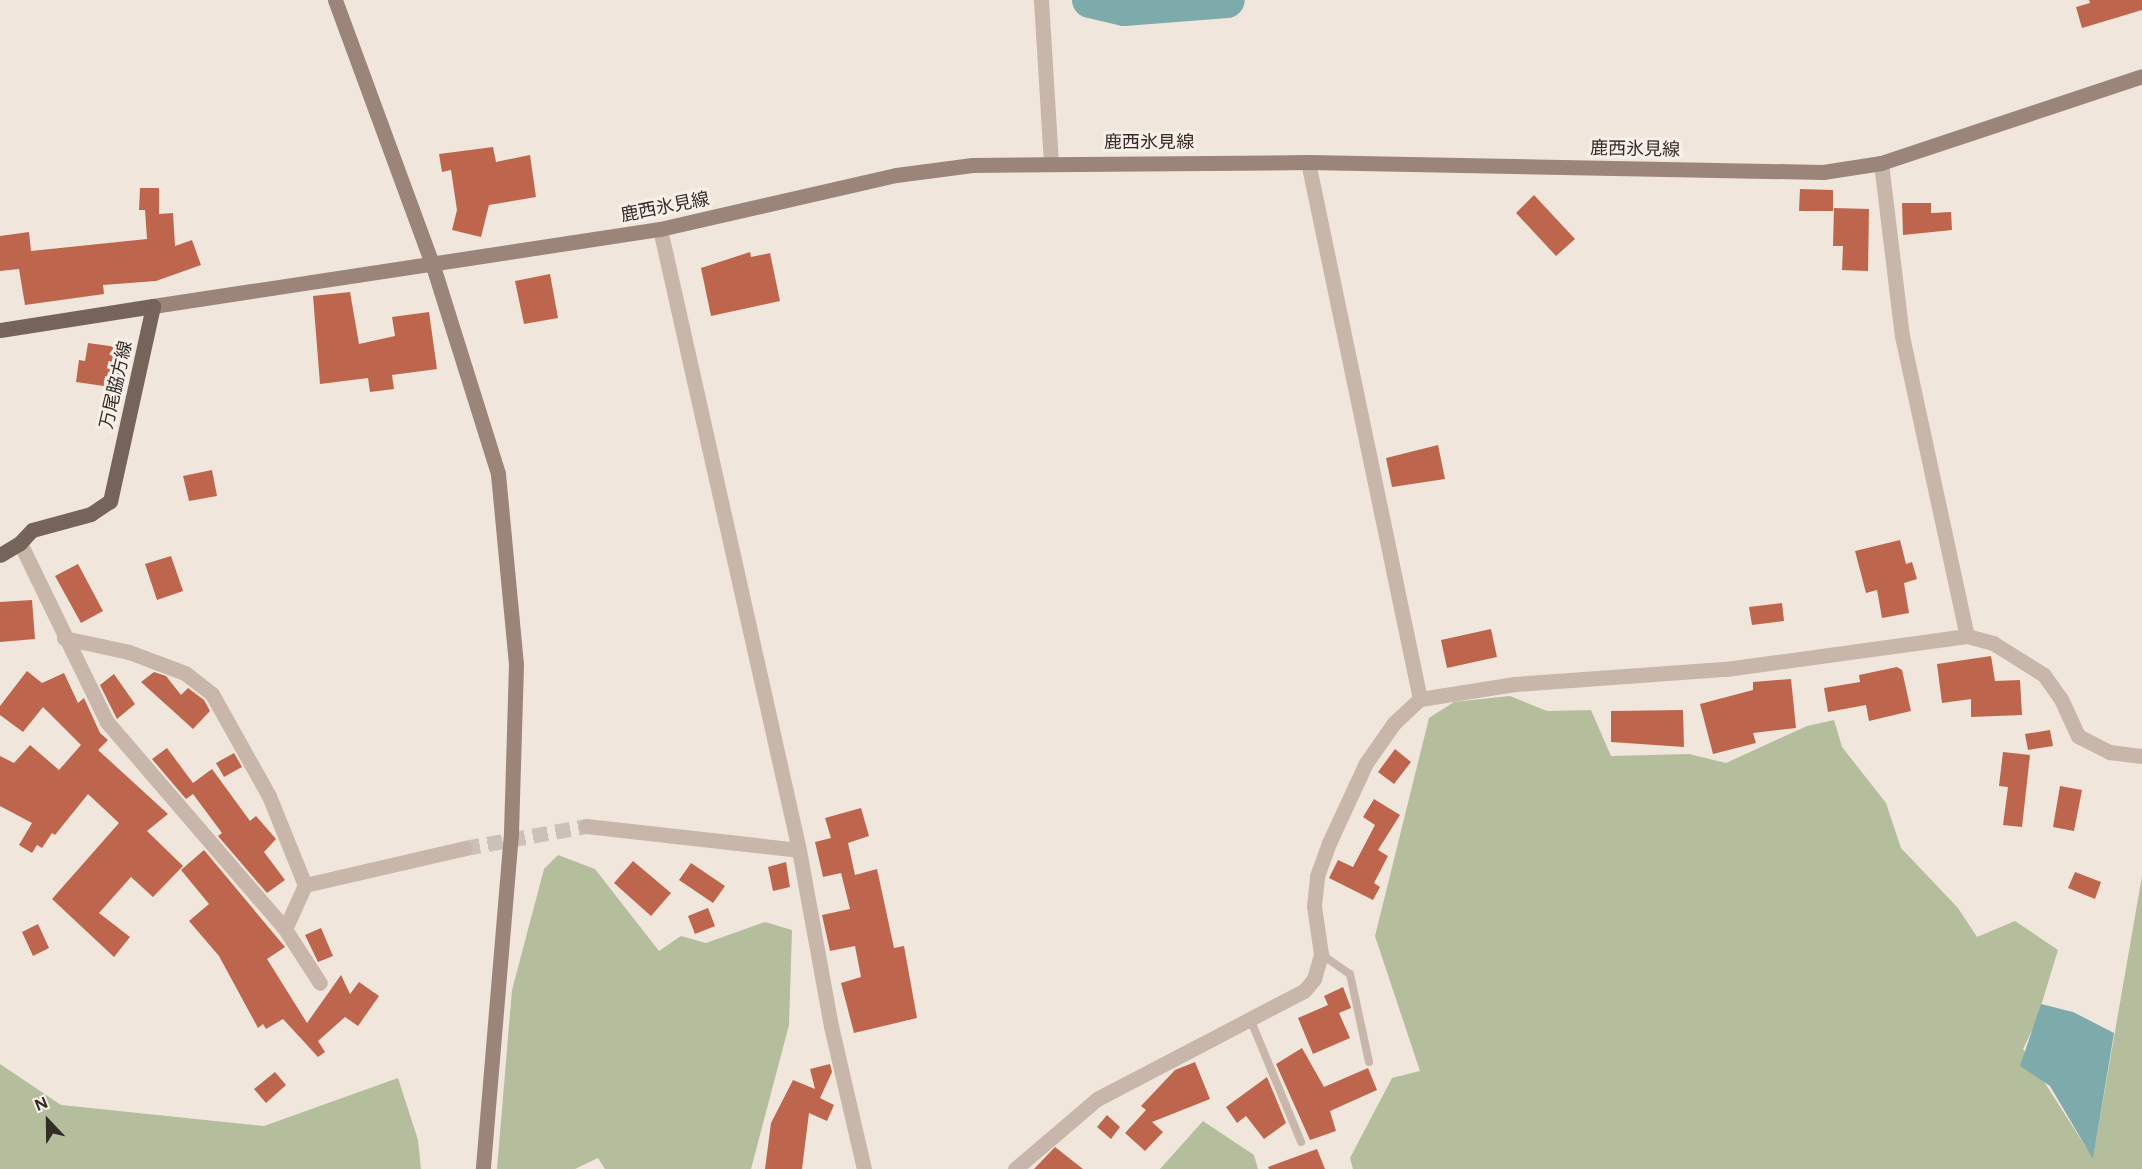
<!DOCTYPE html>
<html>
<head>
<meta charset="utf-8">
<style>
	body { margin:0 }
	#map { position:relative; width:2142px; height:1169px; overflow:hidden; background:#f0e6dc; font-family:Figtree,"Noto Sans JP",sans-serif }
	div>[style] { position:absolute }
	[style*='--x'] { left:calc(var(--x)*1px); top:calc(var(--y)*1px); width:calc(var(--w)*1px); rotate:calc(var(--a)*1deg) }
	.green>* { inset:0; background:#b4be9d }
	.water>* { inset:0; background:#7daaab }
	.river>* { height:36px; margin:-18px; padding:0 18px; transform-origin:18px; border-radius:18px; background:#7daaab }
	.building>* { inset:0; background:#bd664d }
	.street-tunnel>* { height:15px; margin-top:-7.5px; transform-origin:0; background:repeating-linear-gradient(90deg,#cbc1b8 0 15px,transparent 0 23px) }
	.lane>* { height:8px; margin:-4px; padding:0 4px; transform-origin:4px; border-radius:4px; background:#c7b6a9 }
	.street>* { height:15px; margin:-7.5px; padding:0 7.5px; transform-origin:7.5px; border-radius:7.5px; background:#c7b6a9 }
	.secondary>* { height:15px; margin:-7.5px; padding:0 7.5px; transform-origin:7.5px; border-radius:7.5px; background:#9b857a }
	.primary>* { height:15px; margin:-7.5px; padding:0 7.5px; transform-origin:7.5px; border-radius:7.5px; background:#76635a }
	span { translate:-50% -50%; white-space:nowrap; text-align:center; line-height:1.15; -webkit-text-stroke:6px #f8f0e8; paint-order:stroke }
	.street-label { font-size:18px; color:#352c28 }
	.north { position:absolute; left:18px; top:1091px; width:60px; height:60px; -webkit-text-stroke:4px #f8f0e8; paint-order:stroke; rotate:338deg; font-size:16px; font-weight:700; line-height:24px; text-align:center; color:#352c28 }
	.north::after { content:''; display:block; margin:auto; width:21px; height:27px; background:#352c28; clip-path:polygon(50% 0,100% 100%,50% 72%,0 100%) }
</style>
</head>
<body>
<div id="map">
	<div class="green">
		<i style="clip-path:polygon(1510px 696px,1547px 711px,1591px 710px,1611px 756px,1689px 754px,1726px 763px,1807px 726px,1834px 720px,1842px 747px,1886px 803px,1901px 848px,1958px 908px,1977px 937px,2015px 921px,2058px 950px,2036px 1022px,2023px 1049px,2093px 1158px,2142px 876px,2142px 1169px,1353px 1169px,1350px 1158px,1392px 1078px,1420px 1071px,1375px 936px,1429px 718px,1454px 702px)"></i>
		<i style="clip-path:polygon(558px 855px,595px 869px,659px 951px,681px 936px,706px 943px,765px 922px,792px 930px,789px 1025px,751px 1169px,605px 1169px,598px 1158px,575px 1169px,497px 1169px,512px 990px,544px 869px)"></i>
		<i style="clip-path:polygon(0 1064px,61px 1105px,264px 1126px,398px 1078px,418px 1140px,421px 1169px,0 1169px)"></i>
		<i style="clip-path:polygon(1203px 1121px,1254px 1155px,1258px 1169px,1160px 1169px)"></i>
	</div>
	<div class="water">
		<i style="clip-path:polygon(2041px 1004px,2073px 1012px,2114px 1033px,2093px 1159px,2050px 1086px,2020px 1066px)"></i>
	</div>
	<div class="river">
		<i style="--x:1090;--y:0;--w:35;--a:13"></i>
		<i style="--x:1124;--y:8;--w:103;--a:-4.4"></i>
	</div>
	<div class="building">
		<i style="clip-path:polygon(2089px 0,2142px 0,2142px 10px,2082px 28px,2076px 7px,2090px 3px)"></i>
		<i style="clip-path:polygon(493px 147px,496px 162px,530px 155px,536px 197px,489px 205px,481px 237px,452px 230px,457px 210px,451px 170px,442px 172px,439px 154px)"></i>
		<i style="clip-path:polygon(140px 188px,159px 188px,159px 214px,173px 213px,175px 246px,192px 240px,201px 265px,156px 281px,103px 285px,104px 294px,25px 305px,19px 269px,0 271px,0 236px,29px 232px,31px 251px,147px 239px,145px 210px,139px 210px)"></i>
		<i style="clip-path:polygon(1800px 189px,1833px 190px,1833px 211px,1799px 211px)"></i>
		<i style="clip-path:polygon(1534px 195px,1575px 239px,1556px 256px,1516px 213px)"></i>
		<i style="clip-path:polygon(1902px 203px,1931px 203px,1931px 213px,1951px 212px,1952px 230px,1903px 235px)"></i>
		<i style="clip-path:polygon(1834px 208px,1869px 209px,1868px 271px,1842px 270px,1843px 246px,1833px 246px)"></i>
		<i style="clip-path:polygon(750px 252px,751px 257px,770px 253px,780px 301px,711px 316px,701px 268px)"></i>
		<i style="clip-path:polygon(550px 274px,558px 318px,524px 324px,515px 281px)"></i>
		<i style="clip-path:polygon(350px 292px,359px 344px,395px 336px,392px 317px,429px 312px,437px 369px,392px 375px,394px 389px,370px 392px,368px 378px,320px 384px,313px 296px)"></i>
		<i style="clip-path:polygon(88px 343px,131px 349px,125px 389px,76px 382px,79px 360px,85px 361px)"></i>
		<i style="clip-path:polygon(1438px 445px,1445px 479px,1392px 487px,1386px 458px)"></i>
		<i style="clip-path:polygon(212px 470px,217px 496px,189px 501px,183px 476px)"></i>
		<i style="clip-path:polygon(1900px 540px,1906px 564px,1912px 562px,1917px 579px,1904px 583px,1909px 613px,1882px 618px,1877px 590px,1866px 593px,1855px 551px)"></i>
		<i style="clip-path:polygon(171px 556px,183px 591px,157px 600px,145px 564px)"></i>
		<i style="clip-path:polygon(78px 564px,103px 611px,81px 623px,55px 576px)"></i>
		<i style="clip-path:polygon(32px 600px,35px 639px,0 642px,0 602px)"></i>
		<i style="clip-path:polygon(1782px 603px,1784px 621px,1752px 625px,1749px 607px)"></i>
		<i style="clip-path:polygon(1491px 629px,1497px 657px,1447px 668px,1441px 640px)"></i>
		<i style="clip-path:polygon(1991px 656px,1995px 681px,2020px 680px,2022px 715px,1971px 717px,1971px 699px,1942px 703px,1937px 664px)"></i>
		<i style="clip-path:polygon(1897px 667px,1902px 670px,1911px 711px,1869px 721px,1866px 705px,1828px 712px,1824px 688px,1860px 682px,1859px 675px)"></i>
		<i style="clip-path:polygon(27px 671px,42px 683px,64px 673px,78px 703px,84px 698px,100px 733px,108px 740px,98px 750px,168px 814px,147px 831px,183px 866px,153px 897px,131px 877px,99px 913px,130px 937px,114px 957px,52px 899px,119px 823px,88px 794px,55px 835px,52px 833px,42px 848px,37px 845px,32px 853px,19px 845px,32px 823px,0 806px,0 756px,14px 763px,30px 745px,59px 770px,81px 745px,43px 707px,23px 732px,0 715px,0 706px)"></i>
		<i style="clip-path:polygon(154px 672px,166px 676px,181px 695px,188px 688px,204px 700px,210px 711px,193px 729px,141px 682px)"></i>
		<i style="clip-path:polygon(114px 674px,135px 704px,117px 719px,100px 685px)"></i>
		<i style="clip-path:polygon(1791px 679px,1796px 728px,1753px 733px,1756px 743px,1713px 754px,1700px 704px,1753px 690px,1753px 682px)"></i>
		<i style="clip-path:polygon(1683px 710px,1684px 747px,1611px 742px,1611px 711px)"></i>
		<i style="clip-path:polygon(2050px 730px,2053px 746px,2028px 750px,2025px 734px)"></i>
		<i style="clip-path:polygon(167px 748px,193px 783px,212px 769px,250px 821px,256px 816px,276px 839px,264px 852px,285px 880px,267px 893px,218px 836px,222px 833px,193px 794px,186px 799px,152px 759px)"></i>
		<i style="clip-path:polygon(1395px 749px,1411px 762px,1394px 784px,1378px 772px)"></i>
		<i style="clip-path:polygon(2003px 752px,2030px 755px,2022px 827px,2003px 825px,2008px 787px,1999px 786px)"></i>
		<i style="clip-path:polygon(234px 753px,242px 767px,224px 777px,216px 763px)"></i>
		<i style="clip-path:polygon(2060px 786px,2082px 790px,2074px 831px,2053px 827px)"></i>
		<i style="clip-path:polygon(1374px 799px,1400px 815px,1378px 850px,1388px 856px,1374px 883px,1380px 887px,1373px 900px,1329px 878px,1338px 860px,1353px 867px,1375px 825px,1363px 817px)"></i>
		<i style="clip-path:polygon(861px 808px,869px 836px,848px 843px,855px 875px,877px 869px,894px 948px,904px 946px,917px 1018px,854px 1033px,841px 983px,861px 977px,855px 946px,830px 951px,822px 915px,850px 909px,841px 873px,823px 877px,815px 842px,831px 838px,825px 818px)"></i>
		<i style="clip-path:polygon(204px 850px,285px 947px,267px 959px,307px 1023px,341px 975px,350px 994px,359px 982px,379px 996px,358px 1026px,345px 1017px,318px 1041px,325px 1052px,318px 1057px,283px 1019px,266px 1029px,263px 1024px,258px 1028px,219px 956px,189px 921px,209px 904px,181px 870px)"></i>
		<i style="clip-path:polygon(633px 861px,671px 893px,651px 916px,614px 883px)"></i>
		<i style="clip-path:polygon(786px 862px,790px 887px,773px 891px,768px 867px)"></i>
		<i style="clip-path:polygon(691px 863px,725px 886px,713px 903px,679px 880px)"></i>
		<i style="clip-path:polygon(2075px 872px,2101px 882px,2095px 899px,2068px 888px)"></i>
		<i style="clip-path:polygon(708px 908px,715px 926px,695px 934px,688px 916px)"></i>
		<i style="clip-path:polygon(38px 924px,49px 948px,33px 956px,22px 932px)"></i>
		<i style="clip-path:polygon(321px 928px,333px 956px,318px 962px,305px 935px)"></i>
		<i style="clip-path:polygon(1343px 987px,1351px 1008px,1339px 1013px,1350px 1038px,1313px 1054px,1298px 1018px,1328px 1005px,1324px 996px)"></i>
		<i style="clip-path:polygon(1302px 1048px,1324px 1087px,1368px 1068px,1377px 1090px,1330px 1111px,1336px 1131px,1310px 1140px,1276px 1064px)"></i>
		<i style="clip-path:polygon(1195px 1062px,1210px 1099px,1152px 1122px,1163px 1132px,1145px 1151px,1125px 1133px,1146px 1110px,1141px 1106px,1175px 1070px)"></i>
		<i style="clip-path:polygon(830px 1064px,832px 1072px,820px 1098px,834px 1105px,827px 1121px,809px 1113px,802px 1169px,765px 1169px,771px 1123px,793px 1080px,815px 1089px,810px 1069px)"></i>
		<i style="clip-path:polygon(275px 1072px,286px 1085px,266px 1103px,254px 1089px)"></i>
		<i style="clip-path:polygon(1267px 1077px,1286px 1123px,1264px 1139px,1246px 1116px,1237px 1123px,1226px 1107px)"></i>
		<i style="clip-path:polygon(1107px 1115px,1120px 1127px,1111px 1139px,1097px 1127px)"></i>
		<i style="clip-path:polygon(1055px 1147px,1083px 1169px,1034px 1169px)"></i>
		<i style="clip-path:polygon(1317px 1149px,1325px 1169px,1269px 1169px,1268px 1167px)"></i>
	</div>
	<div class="street-tunnel">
		<i style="--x:465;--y:848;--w:123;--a:-10.3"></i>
	</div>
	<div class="lane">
		<i style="--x:1321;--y:954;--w:35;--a:35"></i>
		<i style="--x:1350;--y:974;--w:90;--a:77.8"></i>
		<i style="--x:1251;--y:1021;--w:131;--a:67.5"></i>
	</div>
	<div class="street">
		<i style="--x:1041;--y:0;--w:162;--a:86.5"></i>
		<i style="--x:1308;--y:162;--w:549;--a:78.22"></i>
		<i style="--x:1881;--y:163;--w:174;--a:83.1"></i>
		<i style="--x:1902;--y:336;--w:307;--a:77.8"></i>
		<i style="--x:660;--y:229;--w:636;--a:77.38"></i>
		<i style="--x:799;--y:850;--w:179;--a:79.7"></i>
		<i style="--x:831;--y:1026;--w:147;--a:77"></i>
		<i style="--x:20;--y:543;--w:199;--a:64.1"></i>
		<i style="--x:107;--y:722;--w:273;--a:49.3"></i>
		<i style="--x:285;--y:929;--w:64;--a:57.1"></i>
		<i style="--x:64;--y:638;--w:66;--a:12.2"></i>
		<i style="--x:129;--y:652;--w:60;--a:20.6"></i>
		<i style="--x:185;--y:673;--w:34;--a:38"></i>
		<i style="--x:212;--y:694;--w:117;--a:60.8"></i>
		<i style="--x:269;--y:796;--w:96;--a:68"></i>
		<i style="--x:305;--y:885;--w:48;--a:114.4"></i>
		<i style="--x:586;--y:826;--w:214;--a:6.4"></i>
		<i style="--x:305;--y:885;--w:164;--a:-13"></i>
		<i style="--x:1015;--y:1169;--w:108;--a:-40.5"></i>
		<i style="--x:1097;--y:1099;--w:233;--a:-27.6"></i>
		<i style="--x:1304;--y:991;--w:16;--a:-50"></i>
		<i style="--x:1314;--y:979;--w:26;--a:-74"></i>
		<i style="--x:1321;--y:954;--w:49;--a:-98.3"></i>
		<i style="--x:1314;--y:906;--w:30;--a:-84"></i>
		<i style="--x:1317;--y:876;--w:35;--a:-70"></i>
		<i style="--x:1329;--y:843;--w:88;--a:-65.2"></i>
		<i style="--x:1366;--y:763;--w:49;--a:-55"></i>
		<i style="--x:1394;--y:723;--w:35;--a:-43"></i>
		<i style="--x:1420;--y:699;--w:96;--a:-9"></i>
		<i style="--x:1515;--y:684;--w:212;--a:-4.1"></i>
		<i style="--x:1726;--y:669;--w:243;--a:-7.8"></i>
		<i style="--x:1967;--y:636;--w:27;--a:15"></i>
		<i style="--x:1993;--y:643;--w:60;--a:32.1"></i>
		<i style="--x:2044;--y:675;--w:29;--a:55"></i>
		<i style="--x:2061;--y:699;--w:41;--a:65.3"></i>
		<i style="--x:2078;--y:736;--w:35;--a:27"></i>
		<i style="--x:2109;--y:752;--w:33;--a:7"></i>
	</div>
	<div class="secondary">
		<i style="--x:335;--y:0;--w:283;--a:69.8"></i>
		<i style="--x:433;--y:266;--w:218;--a:72.6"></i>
		<i style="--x:498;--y:474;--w:191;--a:84.6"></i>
		<i style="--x:516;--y:664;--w:169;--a:91.7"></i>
		<i style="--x:511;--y:833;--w:337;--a:94.8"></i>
		<i style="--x:153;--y:306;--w:513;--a:-8.64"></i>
		<i style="--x:660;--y:229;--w:242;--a:-12.9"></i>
		<i style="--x:896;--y:175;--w:77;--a:-7.5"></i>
		<i style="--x:972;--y:165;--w:336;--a:-0.5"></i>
		<i style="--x:1308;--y:162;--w:515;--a:1.11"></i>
		<i style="--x:1823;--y:172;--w:59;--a:-8.8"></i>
		<i style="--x:1881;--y:163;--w:275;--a:-18.4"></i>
	</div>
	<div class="primary">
		<i style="--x:0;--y:330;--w:155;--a:-8.9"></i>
		<i style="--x:153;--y:306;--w:200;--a:102.4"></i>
		<i style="--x:110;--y:501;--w:23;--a:146"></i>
		<i style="--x:91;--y:514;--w:61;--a:164.8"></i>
		<i style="--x:32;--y:530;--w:18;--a:133"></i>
		<i style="--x:20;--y:543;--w:23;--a:149"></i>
	</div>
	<div class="street-label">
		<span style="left:1149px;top:142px">鹿西氷見線</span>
		<span style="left:1635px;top:149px;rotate:1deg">鹿西氷見線</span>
		<span style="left:665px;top:207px;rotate:-11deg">鹿西氷見線</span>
		<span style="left:116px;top:385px;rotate:-77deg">万尾脇方線</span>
	</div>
	<div class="north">N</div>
</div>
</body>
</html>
